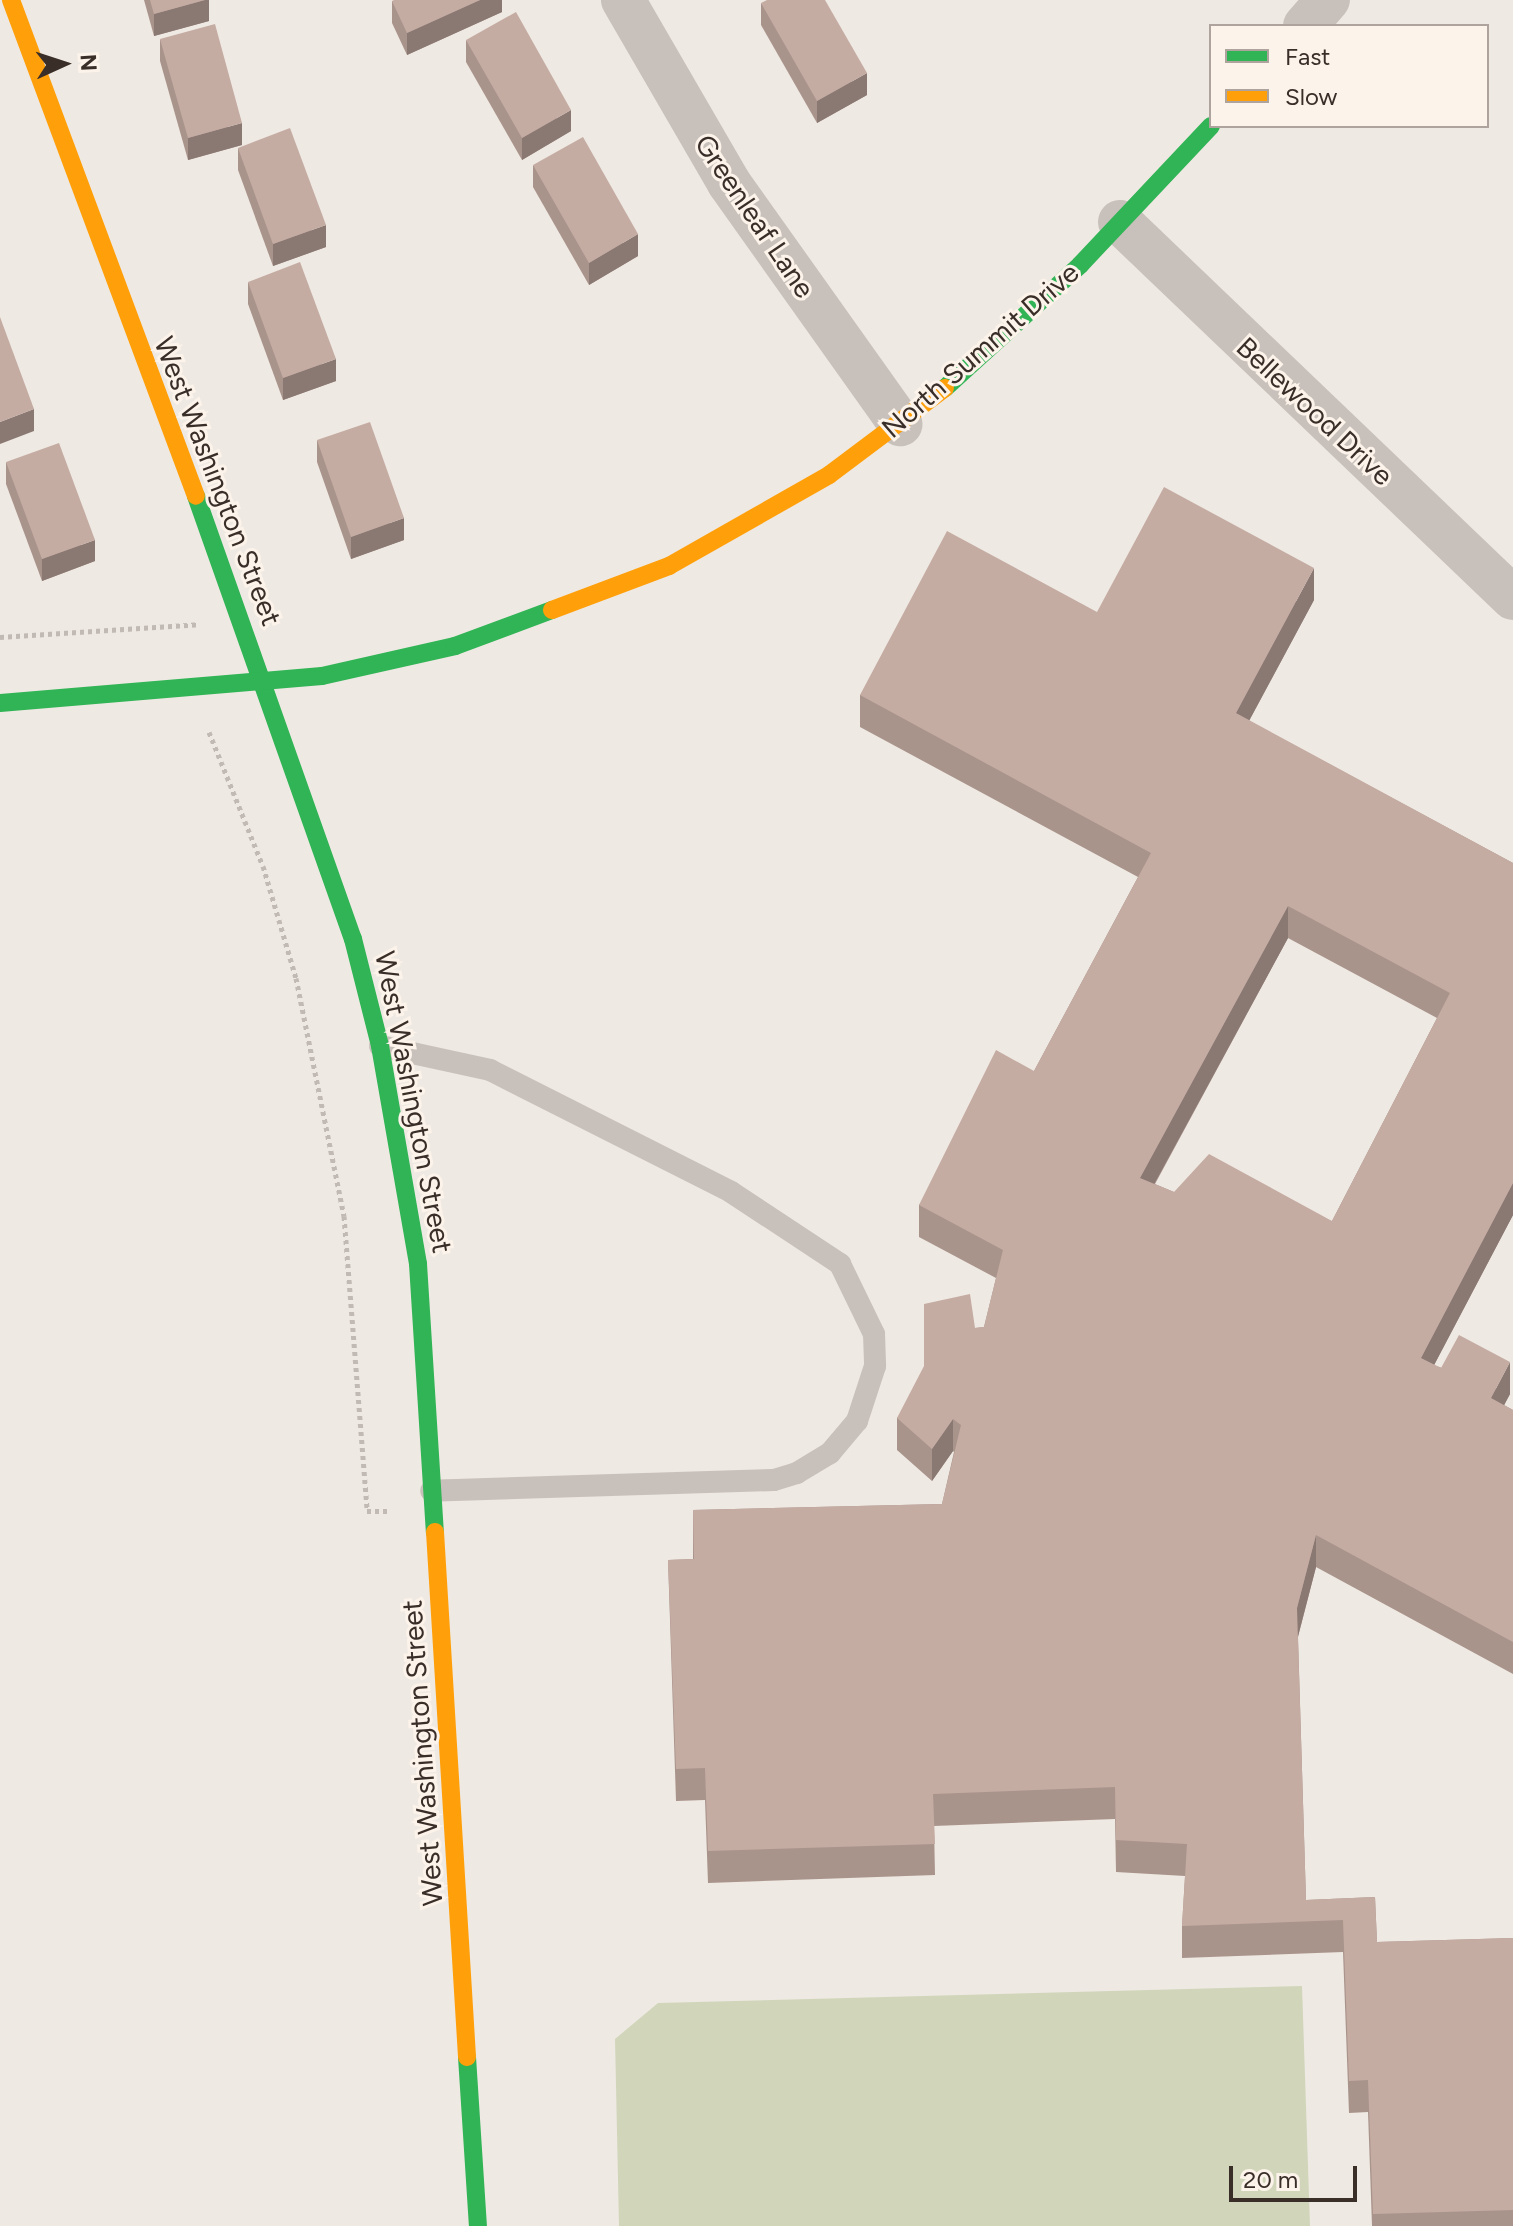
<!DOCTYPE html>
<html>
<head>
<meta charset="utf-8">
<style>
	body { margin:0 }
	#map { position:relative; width:1513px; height:2226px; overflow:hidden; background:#efe9e3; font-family:Figtree,sans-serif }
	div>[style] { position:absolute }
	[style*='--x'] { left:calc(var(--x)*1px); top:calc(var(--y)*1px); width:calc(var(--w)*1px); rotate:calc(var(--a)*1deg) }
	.green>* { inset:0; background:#d1d6bb }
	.path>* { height:5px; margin-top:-2.5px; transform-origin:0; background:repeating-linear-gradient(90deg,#c1b9b3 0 4px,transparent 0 8px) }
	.lane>* { height:22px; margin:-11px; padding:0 11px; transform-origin:11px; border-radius:11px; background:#c8c1bb }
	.street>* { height:44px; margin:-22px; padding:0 22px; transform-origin:22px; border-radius:22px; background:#c8c1bb }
	.fast>* { height:18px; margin:-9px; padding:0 9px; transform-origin:9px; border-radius:9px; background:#30b455 }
	.slow>* { height:18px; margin:-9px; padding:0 9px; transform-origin:9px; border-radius:9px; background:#ff9f0a }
	.wall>* { inset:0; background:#a9948c }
	.shaded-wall>* { inset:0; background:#8a7872 }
	.building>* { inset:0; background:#c5aca3 }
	span { translate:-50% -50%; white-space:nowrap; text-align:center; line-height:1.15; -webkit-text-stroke:6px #fcf3ea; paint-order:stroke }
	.street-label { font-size:28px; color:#3a2e29 }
	.legend { position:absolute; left:1209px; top:24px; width:280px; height:104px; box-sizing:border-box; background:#fcf3ea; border:2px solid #aea49d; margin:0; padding:10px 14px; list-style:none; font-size:24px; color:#3a2e29 }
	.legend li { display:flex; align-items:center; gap:16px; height:40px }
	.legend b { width:40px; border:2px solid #aea49d }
	.north { position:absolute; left:24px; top:24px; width:80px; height:80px; -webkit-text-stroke:6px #fcf3ea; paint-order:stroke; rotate:87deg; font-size:22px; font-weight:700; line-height:32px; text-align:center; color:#3a2e29 }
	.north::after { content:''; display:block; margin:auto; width:28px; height:36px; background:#3a2e29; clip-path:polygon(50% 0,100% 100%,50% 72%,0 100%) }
	.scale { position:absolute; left:1229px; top:2166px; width:128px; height:36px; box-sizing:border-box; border:4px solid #3a2e29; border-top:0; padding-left:10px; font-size:24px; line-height:28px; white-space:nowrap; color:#3a2e29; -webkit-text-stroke:6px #fcf3ea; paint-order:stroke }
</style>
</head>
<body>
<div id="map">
	<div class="green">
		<i style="clip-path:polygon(1302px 1986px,1310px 2226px,619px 2226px,615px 2039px,658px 2003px)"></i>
	</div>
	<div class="path">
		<i style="--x:0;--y:637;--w:199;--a:-3.7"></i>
		<i style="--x:209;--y:732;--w:144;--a:68.1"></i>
		<i style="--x:263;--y:866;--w:117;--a:73.6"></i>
		<i style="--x:296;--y:978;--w:243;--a:78.6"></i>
		<i style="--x:344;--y:1216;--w:296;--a:85.5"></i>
		<i style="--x:367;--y:1511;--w:24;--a:0"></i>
	</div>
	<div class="lane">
		<i style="--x:380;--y:1046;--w:113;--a:12.3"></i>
		<i style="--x:490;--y:1070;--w:270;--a:26.8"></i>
		<i style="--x:731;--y:1192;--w:131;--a:33.4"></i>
		<i style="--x:840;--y:1264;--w:78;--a:64.1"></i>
		<i style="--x:874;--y:1334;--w:32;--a:88"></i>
		<i style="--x:875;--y:1366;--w:58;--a:108.1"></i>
		<i style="--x:857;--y:1421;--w:42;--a:130.2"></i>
		<i style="--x:830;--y:1453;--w:39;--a:149"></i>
		<i style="--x:797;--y:1473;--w:24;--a:163"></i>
		<i style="--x:774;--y:1480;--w:343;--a:178.2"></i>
	</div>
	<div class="street">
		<i style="--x:623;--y:0;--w:211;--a:59.9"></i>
		<i style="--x:729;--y:183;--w:296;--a:54.6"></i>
		<i style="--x:1305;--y:26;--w:35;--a:-49"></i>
		<i style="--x:1120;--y:222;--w:544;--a:43.73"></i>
	</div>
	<div class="fast">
		<i style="--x:945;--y:388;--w:183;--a:-42.3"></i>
		<i style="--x:1080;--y:265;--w:191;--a:-46.7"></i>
		<i style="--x:196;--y:496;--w:470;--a:70.5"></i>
		<i style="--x:353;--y:939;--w:110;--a:75.8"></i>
		<i style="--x:380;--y:1046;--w:221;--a:80.1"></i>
		<i style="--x:418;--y:1264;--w:269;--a:86.4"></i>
		<i style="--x:0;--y:703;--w:323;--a:-4.8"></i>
		<i style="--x:322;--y:676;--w:136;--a:-12.7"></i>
		<i style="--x:455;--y:646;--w:103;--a:-20.4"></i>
		<i style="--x:467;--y:2057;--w:169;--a:86.3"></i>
	</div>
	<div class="slow">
		<i style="--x:11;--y:0;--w:529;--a:69.55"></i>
		<i style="--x:552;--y:610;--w:125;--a:-20.6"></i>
		<i style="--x:669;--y:566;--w:184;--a:-29.6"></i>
		<i style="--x:829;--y:475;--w:145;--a:-36.9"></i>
		<i style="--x:435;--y:1532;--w:526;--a:86.51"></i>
	</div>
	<div class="wall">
		<i style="clip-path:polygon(144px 0,209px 0,209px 21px,154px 36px)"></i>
		<i style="clip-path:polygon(502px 0,502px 12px,407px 55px,392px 23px,392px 1px)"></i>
		<i style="clip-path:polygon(761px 3px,867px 95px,817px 123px,761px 25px)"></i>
		<i style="clip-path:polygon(160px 39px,242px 145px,188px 160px,160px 61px)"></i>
		<i style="clip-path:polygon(466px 40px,571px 131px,522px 160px,466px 62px)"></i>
		<i style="clip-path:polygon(238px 148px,326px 247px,273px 266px,238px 170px)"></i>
		<i style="clip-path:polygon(533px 165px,638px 256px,589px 285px,533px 187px)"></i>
		<i style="clip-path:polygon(248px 282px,336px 381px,283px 400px,248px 304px)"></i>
		<i style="clip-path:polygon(317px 440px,404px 540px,351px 559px,317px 462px)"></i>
		<i style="clip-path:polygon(6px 462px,95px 561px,42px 581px,6px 484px)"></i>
		<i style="clip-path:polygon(evenodd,1314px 600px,1249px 721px,1513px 863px,1513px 1215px,1434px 1365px,1510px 1394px,1504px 1405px,1513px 1410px,1513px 1674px,1316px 1567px,1298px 1637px,1306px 1900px,1375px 1897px,1377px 1942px,1513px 1938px,1513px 2226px,1372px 2226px,1368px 2112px,1349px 2113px,1343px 1952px,1182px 1958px,1182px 1926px,1185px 1876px,1116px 1872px,1115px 1819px,934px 1826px,935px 1875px,708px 1883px,705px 1800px,676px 1801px,668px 1560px,693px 1559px,693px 1510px,942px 1504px,954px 1452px,953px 1451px,932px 1481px,897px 1450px,897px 1418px,975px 1328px,984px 1327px,996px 1278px,919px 1237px,919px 1205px,1034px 1071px,1138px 877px,860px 727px,860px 695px,1097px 612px,1314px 600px,1288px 938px,1437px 1018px,1332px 1221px,1174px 1192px,1155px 1184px,1288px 938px)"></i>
	</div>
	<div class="shaded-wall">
		<i style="clip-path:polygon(205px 0,209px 0,209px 21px,154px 36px,154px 14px)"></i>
		<i style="clip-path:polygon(480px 0,502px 0,502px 12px,407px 55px,407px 33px)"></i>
		<i style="clip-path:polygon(867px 73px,867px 95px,817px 123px,817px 101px)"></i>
		<i style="clip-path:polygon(571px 110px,571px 131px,522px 160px,522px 138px)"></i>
		<i style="clip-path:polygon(242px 123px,242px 145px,188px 160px,188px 138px)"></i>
		<i style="clip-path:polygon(326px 225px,326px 247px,273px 266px,273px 244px)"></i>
		<i style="clip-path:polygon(638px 234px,638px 256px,589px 285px,589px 263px)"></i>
		<i style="clip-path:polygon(336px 359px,336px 381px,283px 400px,283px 378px)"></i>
		<i style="clip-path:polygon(34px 409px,34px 431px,0 444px,0 422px)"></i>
		<i style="clip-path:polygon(404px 518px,404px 540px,351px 559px,351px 537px)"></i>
		<i style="clip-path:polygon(95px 540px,95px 561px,42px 581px,42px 559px)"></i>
		<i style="clip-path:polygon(1314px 568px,1314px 600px,1236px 745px,1236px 713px)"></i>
		<i style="clip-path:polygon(1288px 906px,1288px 938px,1140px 1210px,1140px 1178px)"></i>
		<i style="clip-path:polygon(1513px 1183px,1513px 1215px,1421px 1390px,1421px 1358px)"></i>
		<i style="clip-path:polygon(1510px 1362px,1510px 1394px,1491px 1430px,1491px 1398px)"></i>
		<i style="clip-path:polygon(953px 1419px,953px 1451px,932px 1481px,932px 1449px)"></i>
		<i style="clip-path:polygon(1316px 1535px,1316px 1567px,1297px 1640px,1297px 1608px)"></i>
	</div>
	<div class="building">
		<i style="clip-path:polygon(150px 0,205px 0,154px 14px)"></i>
		<i style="clip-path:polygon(394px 0,480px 0,407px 33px,392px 1px)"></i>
		<i style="clip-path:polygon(767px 0,825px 0,867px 73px,817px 101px,761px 3px)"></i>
		<i style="clip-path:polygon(516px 12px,571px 110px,522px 138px,466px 40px)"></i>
		<i style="clip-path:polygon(215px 24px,242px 123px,188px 138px,160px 39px)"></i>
		<i style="clip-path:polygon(290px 128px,326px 225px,273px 244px,238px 148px)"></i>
		<i style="clip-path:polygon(583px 137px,638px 234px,589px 263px,533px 165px)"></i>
		<i style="clip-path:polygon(300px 262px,336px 359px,283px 378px,248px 282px)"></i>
		<i style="clip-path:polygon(0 317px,34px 409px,0 422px)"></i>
		<i style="clip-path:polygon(370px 422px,404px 518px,351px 537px,317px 440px)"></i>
		<i style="clip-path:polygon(59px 443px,95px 540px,42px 559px,6px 462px)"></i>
		<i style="clip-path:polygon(evenodd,1164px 487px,1314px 568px,1236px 713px,1513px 863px,1513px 1183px,1421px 1358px,1441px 1368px,1459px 1335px,1510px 1362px,1491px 1398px,1513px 1410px,1513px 1642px,1316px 1535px,1297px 1608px,1306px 1900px,1375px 1897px,1377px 1942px,1513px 1938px,1513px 2210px,1373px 2214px,1368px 2080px,1349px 2081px,1343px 1920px,1182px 1926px,1187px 1844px,1116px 1840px,1115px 1787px,933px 1794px,935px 1844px,708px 1851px,705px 1768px,676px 1769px,668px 1560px,694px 1559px,693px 1510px,942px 1504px,961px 1425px,953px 1419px,932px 1449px,897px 1418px,924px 1366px,924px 1304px,970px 1294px,975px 1328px,984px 1327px,1003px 1250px,919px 1205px,996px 1050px,1034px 1071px,1151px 853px,860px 695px,947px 531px,1097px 612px,1164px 487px,1288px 906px,1450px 993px,1332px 1221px,1209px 1154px,1174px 1192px,1140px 1178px,1288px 906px)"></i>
	</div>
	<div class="street-label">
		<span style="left:755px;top:216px;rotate:56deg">Greenleaf Lane</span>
		<span style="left:980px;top:350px;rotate:-41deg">North Summit Drive</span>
		<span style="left:1315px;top:411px;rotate:43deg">Bellewood Drive</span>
		<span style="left:218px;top:481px;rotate:69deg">West Washington Street</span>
		<span style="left:414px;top:1102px;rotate:79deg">West Washington Street</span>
		<span style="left:422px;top:1753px;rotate:-94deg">West Washington Street</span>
	</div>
	<ul class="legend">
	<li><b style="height:10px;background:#30b455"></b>Fast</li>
	<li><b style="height:10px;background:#ff9f0a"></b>Slow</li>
	</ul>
	<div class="north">N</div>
	<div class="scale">20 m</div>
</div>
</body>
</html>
